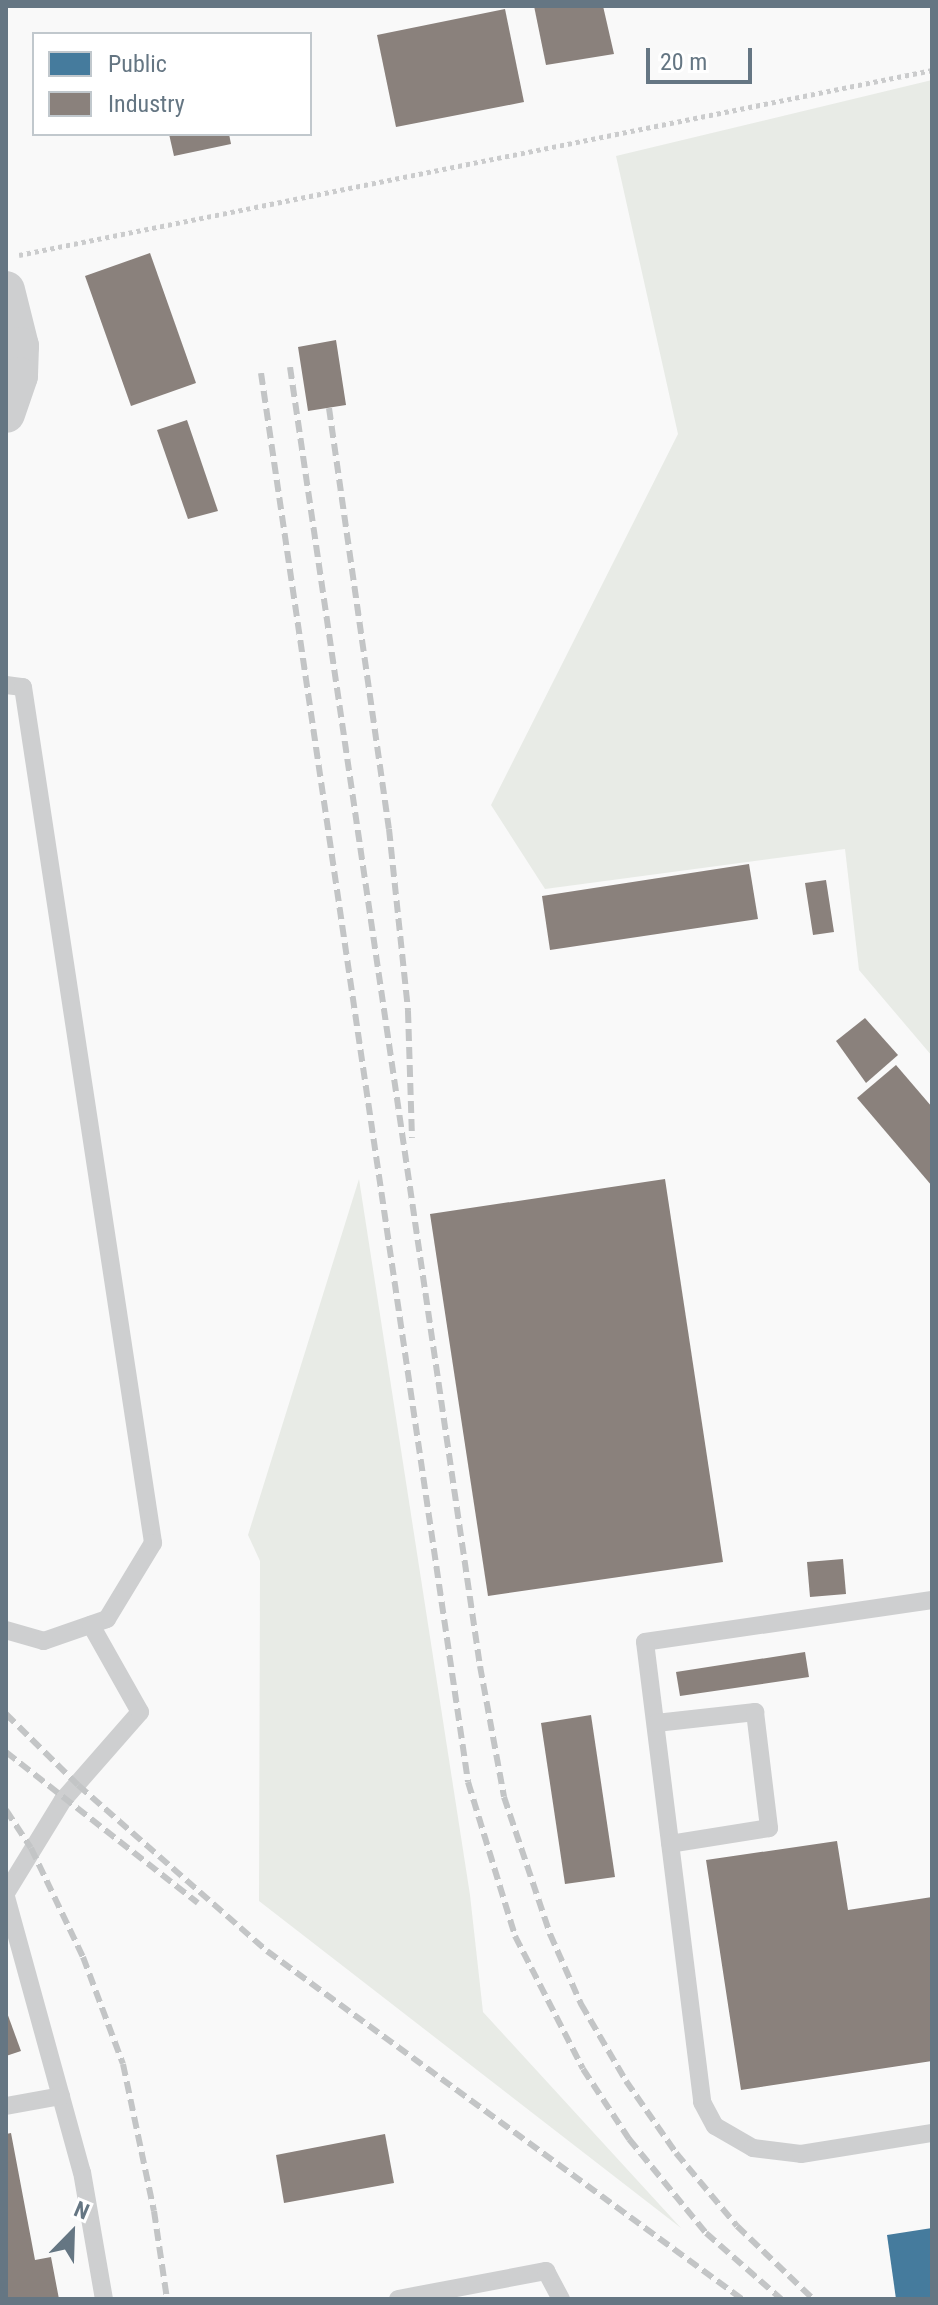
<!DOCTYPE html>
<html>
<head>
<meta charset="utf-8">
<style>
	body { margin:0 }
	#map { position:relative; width:938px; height:2305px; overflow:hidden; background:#f9f9f9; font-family:"Roboto Condensed",sans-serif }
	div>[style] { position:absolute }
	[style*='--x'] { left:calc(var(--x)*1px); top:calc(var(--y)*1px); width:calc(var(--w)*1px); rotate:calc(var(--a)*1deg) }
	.green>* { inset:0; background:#e8ebe6 }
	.public>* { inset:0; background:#457b9d }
	.industry>* { inset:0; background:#8a817c }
	.path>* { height:5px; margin-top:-2.5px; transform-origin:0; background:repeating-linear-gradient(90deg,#cbcccd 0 4px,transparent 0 8px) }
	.lane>* { height:18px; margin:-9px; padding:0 9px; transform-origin:9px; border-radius:9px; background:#cecfd0 }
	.street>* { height:38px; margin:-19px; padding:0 19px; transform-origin:19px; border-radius:19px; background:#cecfd0 }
	.rail>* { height:6px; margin-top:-3px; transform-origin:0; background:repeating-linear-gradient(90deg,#c3c5c6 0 12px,transparent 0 18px) }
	span { translate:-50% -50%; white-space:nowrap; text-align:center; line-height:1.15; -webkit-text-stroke:8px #fff; paint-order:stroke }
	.frame { position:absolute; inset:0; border:8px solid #657683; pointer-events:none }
	.legend { position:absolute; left:32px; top:32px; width:280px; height:104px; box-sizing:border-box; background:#fff; border:2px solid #c1c8cd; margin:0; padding:10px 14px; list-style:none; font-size:24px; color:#657683 }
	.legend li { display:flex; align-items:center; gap:16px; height:40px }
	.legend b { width:40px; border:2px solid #c1c8cd }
	.north { position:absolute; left:32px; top:2193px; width:80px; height:80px; -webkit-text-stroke:6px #fff; paint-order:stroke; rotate:23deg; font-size:22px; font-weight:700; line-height:32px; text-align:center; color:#657683 }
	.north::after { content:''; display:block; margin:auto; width:28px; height:36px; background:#657683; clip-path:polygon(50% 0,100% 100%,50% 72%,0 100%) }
	.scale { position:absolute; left:646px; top:48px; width:106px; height:36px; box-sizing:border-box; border:4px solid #657683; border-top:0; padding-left:10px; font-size:24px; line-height:28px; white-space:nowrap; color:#657683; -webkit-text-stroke:6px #fff; paint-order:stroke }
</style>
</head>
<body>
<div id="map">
	<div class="green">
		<i style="clip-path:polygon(932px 80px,932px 1056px,859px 970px,845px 849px,545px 889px,491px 805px,678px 434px,616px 156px)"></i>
		<i style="clip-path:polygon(359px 1179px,470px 1895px,483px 2012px,681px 2228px,259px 1901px,260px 1561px,248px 1535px)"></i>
	</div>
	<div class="public">
		<i style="clip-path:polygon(932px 2228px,932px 2299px,896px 2299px,887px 2235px)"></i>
	</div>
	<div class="industry">
		<i style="clip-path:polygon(534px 6px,603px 6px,614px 54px,546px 65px)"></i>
		<i style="clip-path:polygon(505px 9px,524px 102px,396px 127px,377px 35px)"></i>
		<i style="clip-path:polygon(169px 134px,229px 134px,231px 144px,174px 156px)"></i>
		<i style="clip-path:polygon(150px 253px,196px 383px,131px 406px,85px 276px)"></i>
		<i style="clip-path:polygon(336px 340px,346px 405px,308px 411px,298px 347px)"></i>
		<i style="clip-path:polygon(187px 420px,218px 511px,188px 519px,157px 430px)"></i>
		<i style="clip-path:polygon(749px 864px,758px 919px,550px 950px,542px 896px)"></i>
		<i style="clip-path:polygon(826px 880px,834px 932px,813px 935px,805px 883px)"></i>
		<i style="clip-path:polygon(865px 1018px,898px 1055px,866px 1083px,836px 1041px)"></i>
		<i style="clip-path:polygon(896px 1065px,932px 1107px,932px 1186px,857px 1098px)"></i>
		<i style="clip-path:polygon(665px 1179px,723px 1562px,488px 1596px,430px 1214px)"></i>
		<i style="clip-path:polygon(843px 1559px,846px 1594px,810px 1597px,807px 1562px)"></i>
		<i style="clip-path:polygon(805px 1652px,809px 1677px,680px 1696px,676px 1672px)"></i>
		<i style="clip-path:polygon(591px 1715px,615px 1877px,565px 1884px,541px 1723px)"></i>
		<i style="clip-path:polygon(837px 1841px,848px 1910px,932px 1897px,932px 2061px,741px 2090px,706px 1860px)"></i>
		<i style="clip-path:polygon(6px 2010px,21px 2051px,6px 2056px)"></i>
		<i style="clip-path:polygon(11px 2133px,35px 2260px,51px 2257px,59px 2299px,6px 2299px,6px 2134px)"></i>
		<i style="clip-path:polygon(385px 2134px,394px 2183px,284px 2203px,276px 2155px)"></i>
	</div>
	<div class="path">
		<i style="--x:19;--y:255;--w:932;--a:-11.45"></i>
	</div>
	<div class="lane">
		<i style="--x:6;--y:685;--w:17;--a:7"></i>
		<i style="--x:23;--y:687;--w:866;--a:81.36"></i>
		<i style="--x:153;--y:1543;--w:89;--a:121.2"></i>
		<i style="--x:107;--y:1619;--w:67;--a:160.8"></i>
		<i style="--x:44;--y:1641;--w:40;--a:-164"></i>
		<i style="--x:932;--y:1600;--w:290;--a:171.7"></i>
		<i style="--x:645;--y:1642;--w:464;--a:82.9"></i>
		<i style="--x:702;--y:2102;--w:27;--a:62"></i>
		<i style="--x:715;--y:2126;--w:44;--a:30.1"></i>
		<i style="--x:753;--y:2148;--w:48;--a:7.1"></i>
		<i style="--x:801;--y:2154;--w:133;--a:-9.1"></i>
		<i style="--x:656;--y:1723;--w:100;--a:-6.3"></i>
		<i style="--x:755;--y:1712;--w:117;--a:83.1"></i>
		<i style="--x:769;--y:1828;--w:100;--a:170.8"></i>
		<i style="--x:6;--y:1893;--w:109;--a:-58.5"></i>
		<i style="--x:63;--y:1800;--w:117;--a:-48.8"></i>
		<i style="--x:140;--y:1712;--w:100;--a:-119.4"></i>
		<i style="--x:6;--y:1897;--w:285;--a:74.6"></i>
		<i style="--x:82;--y:2172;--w:129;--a:80.2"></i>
		<i style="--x:6;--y:2106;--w:56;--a:-10.3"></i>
		<i style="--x:398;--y:2299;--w:151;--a:-10.7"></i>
		<i style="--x:546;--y:2271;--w:32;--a:62"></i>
	</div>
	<div class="street">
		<i style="--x:6;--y:290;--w:58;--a:76"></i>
		<i style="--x:20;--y:346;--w:30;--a:92"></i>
		<i style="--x:19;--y:376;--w:40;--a:108.9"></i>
	</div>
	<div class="rail">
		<i style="--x:290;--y:367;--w:1313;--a:81.68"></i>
		<i style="--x:480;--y:1666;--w:133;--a:79.6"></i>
		<i style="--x:504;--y:1797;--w:145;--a:71.4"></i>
		<i style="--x:550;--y:1934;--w:77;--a:66.1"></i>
		<i style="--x:581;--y:2004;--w:89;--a:59.7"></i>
		<i style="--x:626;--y:2081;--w:88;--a:55.2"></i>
		<i style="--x:676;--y:2153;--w:95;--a:50.1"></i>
		<i style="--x:737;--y:2226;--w:105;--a:43.8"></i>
		<i style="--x:261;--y:373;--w:1424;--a:81.64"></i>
		<i style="--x:468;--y:1782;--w:161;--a:73"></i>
		<i style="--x:515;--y:1936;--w:149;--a:62.9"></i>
		<i style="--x:583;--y:2069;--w:84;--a:56.7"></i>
		<i style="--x:629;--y:2139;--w:122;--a:50.7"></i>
		<i style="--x:706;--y:2233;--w:100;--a:41.3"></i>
		<i style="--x:329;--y:408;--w:425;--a:81.9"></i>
		<i style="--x:389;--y:829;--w:183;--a:84"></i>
		<i style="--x:408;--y:1011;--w:127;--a:88.2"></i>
		<i style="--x:6;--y:1714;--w:101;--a:44.6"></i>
		<i style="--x:78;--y:1785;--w:252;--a:41.3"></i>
		<i style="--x:267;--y:1951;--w:589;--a:36.23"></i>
		<i style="--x:6;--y:1752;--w:244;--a:38.2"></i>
		<i style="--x:6;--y:1810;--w:45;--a:56.7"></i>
		<i style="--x:31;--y:1848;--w:121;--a:64.5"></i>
		<i style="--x:83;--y:1957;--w:114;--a:69.5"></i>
		<i style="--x:123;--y:2064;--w:150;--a:78.1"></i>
		<i style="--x:154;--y:2211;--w:89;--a:81.6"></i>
	</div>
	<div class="frame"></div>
	<ul class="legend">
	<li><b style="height:22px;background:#457b9d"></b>Public</li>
	<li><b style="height:22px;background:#8a817c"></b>Industry</li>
	</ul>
	<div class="north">N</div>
	<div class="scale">20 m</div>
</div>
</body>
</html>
